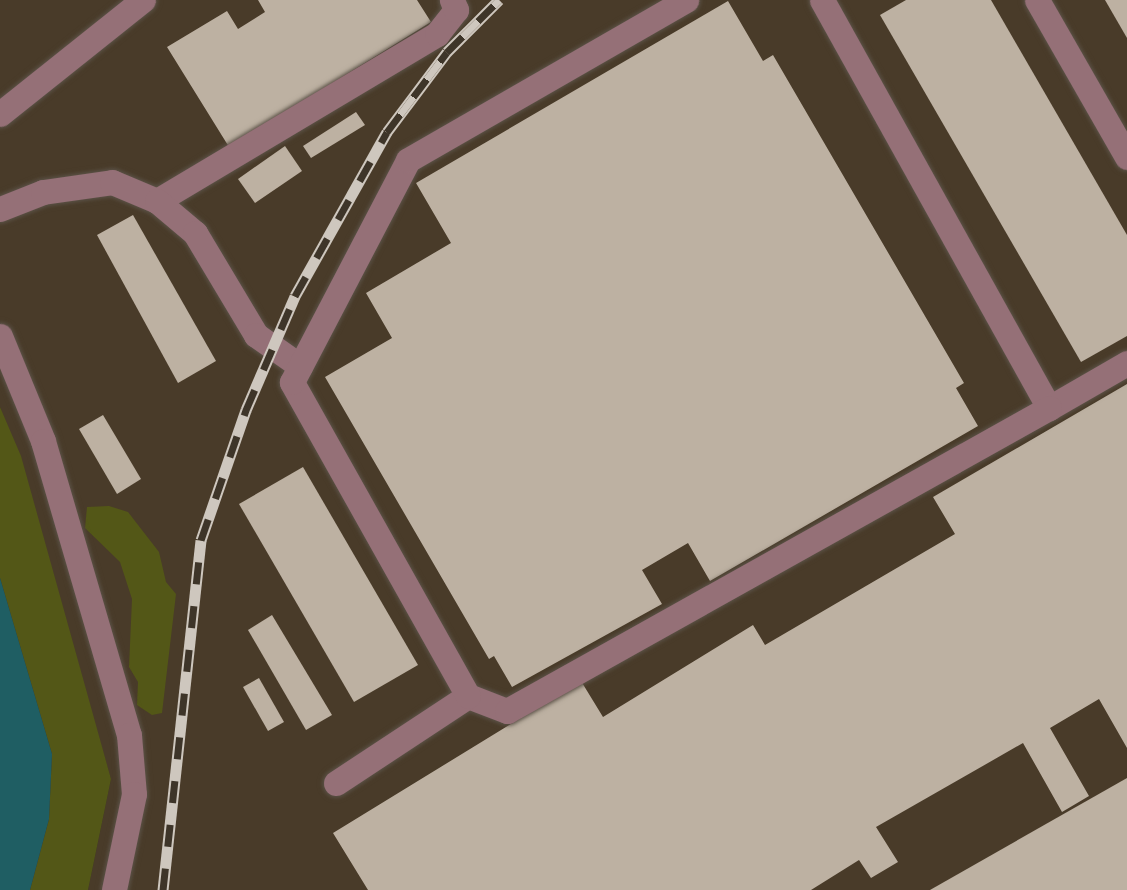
<!DOCTYPE html>
<html>
<head>
<meta charset="utf-8">
<style>
	body { margin:0 }
	#map { position:relative; width:1127px; height:890px; overflow:hidden; background:#3e3529; font-family:Inter,sans-serif }
	div>[style] { position:absolute }
	[style*='--x'] { left:calc(var(--x)*1px); top:calc(var(--y)*1px); width:calc(var(--w)*1px); rotate:calc(var(--a)*1deg) }
	.built>* { inset:0; background:#493b29 }
	.green>* { inset:0; background:#535717 }
	.water>* { inset:0; background:#1f5e63 }
	.building>* { inset:0; background:#bdb1a2 }
	.roads { filter:drop-shadow(0 0 2px #5b5247) drop-shadow(0 0 2px #5b5247) }
	.minor>* { height:25px; margin:-12.5px; padding:0 12.5px; transform-origin:12.5px; border-radius:12.5px; background:#957077 }
	.rail>* { height:11px; margin-top:-5.5px; transform-origin:0; background:repeating-linear-gradient(90deg,#3e3529 0 22px,#cec7be 0 44px); box-sizing:border-box; border-block:2px solid #cec7be }
	span { translate:-50% -50%; white-space:nowrap; text-align:center; line-height:1.15; -webkit-text-stroke:10px #3e3529; paint-order:stroke }
</style>
</head>
<body>
<div id="map">
	<div class="built">
		<i style="clip-path:polygon(0 0,1127px 0,1127px 890px,88px 890px,111px 779px,0 407px)"></i>
	</div>
	<div class="green">
		<i style="clip-path:polygon(0 407px,21px 456px,111px 779px,88px 890px,30px 890px,49px 819px,52px 754px,0 578px)"></i>
		<i style="clip-path:polygon(109px 506px,128px 512px,159px 552px,166px 582px,176px 594px,162px 713px,152px 715px,137px 705px,138px 682px,129px 667px,132px 599px,120px 562px,85px 528px,87px 507px)"></i>
	</div>
	<div class="water">
		<i style="clip-path:polygon(0 578px,52px 754px,49px 819px,30px 890px,0 890px)"></i>
	</div>
	<div class="building">
		<i style="clip-path:polygon(258px 0,417px 0,431px 22px,229px 147px,167px 47px,227px 11px,238px 29px,265px 12px)"></i>
		<i style="clip-path:polygon(906px 0,991px 0,1127px 235px,1127px 336px,1081px 362px,880px 15px)"></i>
		<i style="clip-path:polygon(1105px 0,1127px 0,1127px 38px)"></i>
		<i style="clip-path:polygon(728px 1px,763px 61px,773px 55px,964px 383px,956px 388px,978px 426px,710px 581px,688px 543px,642px 570px,662px 604px,512px 687px,494px 656px,489px 659px,325px 377px,392px 338px,366px 293px,451px 243px,416px 183px)"></i>
		<i style="clip-path:polygon(356px 112px,365px 125px,311px 158px,303px 146px)"></i>
		<i style="clip-path:polygon(285px 146px,302px 171px,255px 203px,238px 179px)"></i>
		<i style="clip-path:polygon(133px 215px,216px 361px,178px 383px,97px 235px)"></i>
		<i style="clip-path:polygon(1127px 384px,1127px 748px,1099px 699px,1050px 728px,1089px 796px,1062px 812px,1023px 743px,876px 827px,898px 862px,871px 878px,859px 860px,811px 890px,368px 890px,333px 833px,581px 681px,603px 717px,753px 625px,765px 645px,955px 534px,933px 497px)"></i>
		<i style="clip-path:polygon(103px 415px,141px 479px,117px 494px,79px 429px)"></i>
		<i style="clip-path:polygon(303px 467px,418px 665px,354px 702px,239px 504px)"></i>
		<i style="clip-path:polygon(272px 615px,332px 715px,306px 730px,248px 630px)"></i>
		<i style="clip-path:polygon(259px 678px,284px 722px,268px 731px,243px 687px)"></i>
		<i style="clip-path:polygon(1127px 778px,1127px 890px,930px 890px)"></i>
	</div>
	<div class="roads">
		<div class="minor">
			<i style="--x:822;--y:0;--w:467;--a:60.9"></i>
			<i style="--x:1049;--y:408;--w:90;--a:-30"></i>
			<i style="--x:1037;--y:0;--w:181;--a:60.2"></i>
			<i style="--x:0;--y:114;--w:183;--a:-38.6"></i>
			<i style="--x:157;--y:201;--w:326;--a:-30.8"></i>
			<i style="--x:437;--y:34;--w:31;--a:-52"></i>
			<i style="--x:456;--y:10;--w:11;--a:-112"></i>
			<i style="--x:0;--y:209;--w:46;--a:-21.6"></i>
			<i style="--x:43;--y:192;--w:70;--a:-8.2"></i>
			<i style="--x:112;--y:182;--w:49;--a:22.9"></i>
			<i style="--x:157;--y:201;--w:50;--a:40.1"></i>
			<i style="--x:195;--y:233;--w:119;--a:59.1"></i>
			<i style="--x:256;--y:335;--w:54;--a:35.2"></i>
			<i style="--x:0;--y:336;--w:113;--a:67.7"></i>
			<i style="--x:43;--y:441;--w:306;--a:73.7"></i>
			<i style="--x:129;--y:735;--w:59;--a:85.2"></i>
			<i style="--x:134;--y:794;--w:98;--a:101.8"></i>
			<i style="--x:468;--y:696;--w:42;--a:21"></i>
			<i style="--x:507;--y:711;--w:621;--a:-29.21"></i>
			<i style="--x:336;--y:783;--w:158;--a:-33.4"></i>
			<i style="--x:468;--y:696;--w:360;--a:-119.3"></i>
			<i style="--x:292;--y:382;--w:250;--a:-62.4"></i>
			<i style="--x:408;--y:160;--w:321;--a:-29.9"></i>
		</div>
	</div>
	<div class="rail">
		<i style="--x:163;--y:890;--w:352;--a:-83.8"></i>
		<i style="--x:201;--y:540;--w:138;--a:-70.9"></i>
		<i style="--x:246;--y:410;--w:124;--a:-66.7"></i>
		<i style="--x:295;--y:296;--w:188;--a:-60.7"></i>
		<i style="--x:387;--y:132;--w:100;--a:-53.1"></i>
		<i style="--x:447;--y:52;--w:74;--a:-45"></i>
	</div>
</div>
</body>
</html>
